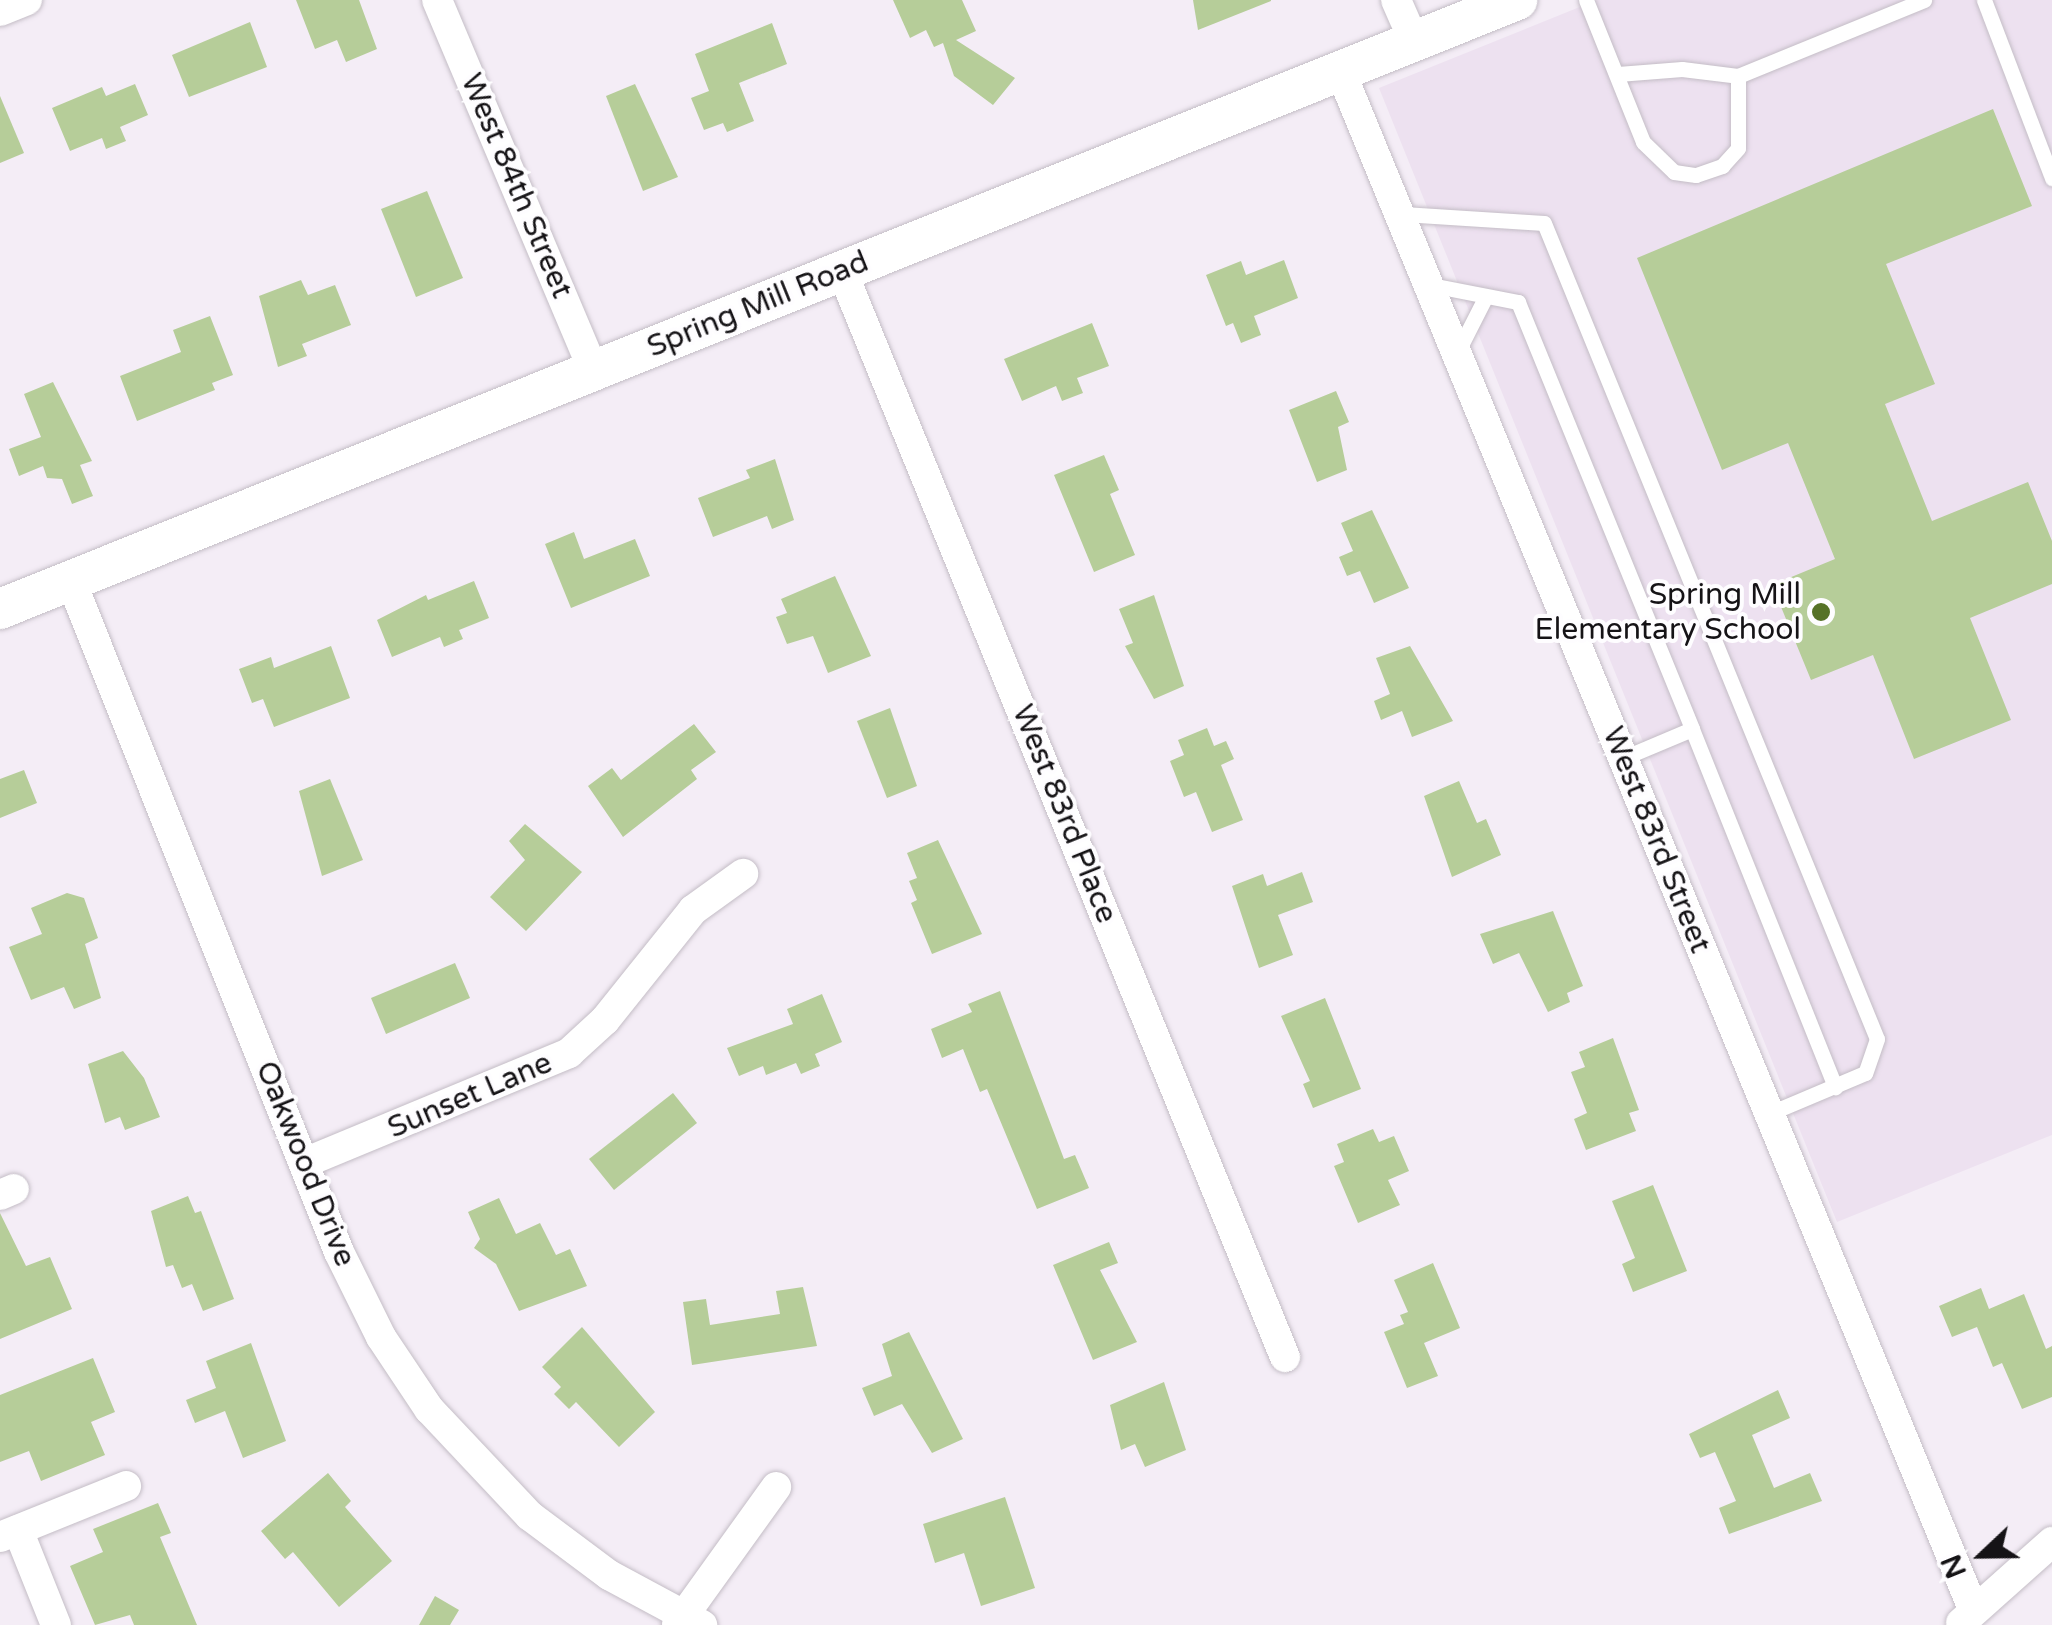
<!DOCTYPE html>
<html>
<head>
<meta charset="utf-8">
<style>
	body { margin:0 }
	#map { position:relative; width:2052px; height:1625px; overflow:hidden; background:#f4edf6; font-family:"Varela Round",sans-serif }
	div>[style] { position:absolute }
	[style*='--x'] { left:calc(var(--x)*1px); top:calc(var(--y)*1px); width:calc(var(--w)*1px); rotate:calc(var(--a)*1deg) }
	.built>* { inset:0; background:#ede1f0 }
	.building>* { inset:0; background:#b6cd99 }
	.roads { filter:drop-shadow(0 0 2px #c4bdc6) drop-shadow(0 0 2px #c4bdc6) }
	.service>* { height:15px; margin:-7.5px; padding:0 7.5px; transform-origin:7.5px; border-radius:7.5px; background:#fff }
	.minor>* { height:30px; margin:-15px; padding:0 15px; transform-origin:15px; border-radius:15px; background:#fff }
	.tertiary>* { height:40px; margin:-20px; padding:0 20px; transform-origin:20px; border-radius:20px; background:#fff }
	.dots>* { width:28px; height:28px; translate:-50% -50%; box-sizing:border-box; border:5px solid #fefdff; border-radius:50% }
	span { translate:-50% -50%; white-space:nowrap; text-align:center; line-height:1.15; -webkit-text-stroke:8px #fefdff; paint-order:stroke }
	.street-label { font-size:30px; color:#151316 }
	.poi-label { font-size:30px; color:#151316 }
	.right { translate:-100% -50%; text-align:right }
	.north { position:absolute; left:1932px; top:1505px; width:100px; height:100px; -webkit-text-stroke:8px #fefdff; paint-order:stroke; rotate:248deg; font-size:28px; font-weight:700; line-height:40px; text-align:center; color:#151316 }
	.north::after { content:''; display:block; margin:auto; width:35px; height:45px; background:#151316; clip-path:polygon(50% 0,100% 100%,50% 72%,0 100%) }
</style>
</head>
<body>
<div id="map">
	<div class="built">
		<i style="clip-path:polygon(1597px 0,2052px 0,2052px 1135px,1837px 1222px,1379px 88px)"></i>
	</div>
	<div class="building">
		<i style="clip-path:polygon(296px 0,359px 0,377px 49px,346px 62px,337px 40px,315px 49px)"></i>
		<i style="clip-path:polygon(893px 0,962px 0,976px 31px,956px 40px,1015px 78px,993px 105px,954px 76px,943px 43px,934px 47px,926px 30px,910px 38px)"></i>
		<i style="clip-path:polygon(1193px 0,1271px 0,1271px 1px,1198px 30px)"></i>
		<i style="clip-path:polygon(250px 22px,267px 67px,189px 97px,172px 55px)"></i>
		<i style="clip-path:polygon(772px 23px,787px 64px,739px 83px,754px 121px,727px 132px,723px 123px,704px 130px,691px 98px,709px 91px,695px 54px)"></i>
		<i style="clip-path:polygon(135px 84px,148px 115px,120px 127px,126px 141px,106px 149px,102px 138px,70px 151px,52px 108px,102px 87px,106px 96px)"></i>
		<i style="clip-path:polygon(635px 84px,678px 177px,643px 191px,606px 96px)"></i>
		<i style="clip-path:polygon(0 96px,24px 153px,0 163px)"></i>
		<i style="clip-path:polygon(1993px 109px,2032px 206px,1886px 264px,1935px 384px,1885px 404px,1932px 521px,2028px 482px,2052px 541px,2052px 584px,1970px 618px,2011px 720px,1914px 759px,1873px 655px,1811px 680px,1772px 585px,1835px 559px,1788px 443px,1722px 470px,1637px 258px)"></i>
		<i style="clip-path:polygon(427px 191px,463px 278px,416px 297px,381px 209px)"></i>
		<i style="clip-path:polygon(1284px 260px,1298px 298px,1254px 316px,1261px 335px,1241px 343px,1233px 323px,1226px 326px,1206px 275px,1241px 261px,1246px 275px)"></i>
		<i style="clip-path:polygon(301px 280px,308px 295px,335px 285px,351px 325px,302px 344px,307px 356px,278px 367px,259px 296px)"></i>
		<i style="clip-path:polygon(210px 316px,233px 375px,212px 383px,215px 390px,137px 421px,120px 376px,181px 352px,173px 330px)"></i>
		<i style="clip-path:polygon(1092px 323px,1109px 366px,1077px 378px,1083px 393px,1062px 401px,1056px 386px,1022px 401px,1004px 359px)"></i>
		<i style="clip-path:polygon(53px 382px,92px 461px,80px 465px,93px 496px,72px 504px,62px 479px,47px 478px,43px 466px,19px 476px,9px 449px,41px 437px,24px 394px)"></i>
		<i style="clip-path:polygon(1336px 391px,1349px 422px,1338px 427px,1347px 470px,1317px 482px,1289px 410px)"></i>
		<i style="clip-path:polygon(1104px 455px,1119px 490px,1110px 494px,1135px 555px,1094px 572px,1054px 475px)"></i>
		<i style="clip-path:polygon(775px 459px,794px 520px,772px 529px,767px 516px,713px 537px,698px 498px,750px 478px,746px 470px)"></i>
		<i style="clip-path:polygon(1372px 510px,1409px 588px,1374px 603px,1360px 571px,1347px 576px,1339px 557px,1353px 551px,1341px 523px)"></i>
		<i style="clip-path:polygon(574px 532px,584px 559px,635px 539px,650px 576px,571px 608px,545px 544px)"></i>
		<i style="clip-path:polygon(835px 576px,871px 656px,828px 673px,813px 636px,787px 644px,776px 617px,787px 613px,781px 599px)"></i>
		<i style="clip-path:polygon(474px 581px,489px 618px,459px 630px,463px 639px,444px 647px,440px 637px,392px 657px,377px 620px,426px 595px,428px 600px)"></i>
		<i style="clip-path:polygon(1154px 595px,1184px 686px,1154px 699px,1125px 646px,1133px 643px,1119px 609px)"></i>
		<i style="clip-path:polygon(331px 646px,350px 698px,274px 727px,263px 699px,252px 703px,239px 669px,271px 657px,274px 668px)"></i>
		<i style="clip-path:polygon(1410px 646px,1453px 721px,1412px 737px,1402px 711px,1381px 720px,1374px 701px,1390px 694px,1376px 658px)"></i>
		<i style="clip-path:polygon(890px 708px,917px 786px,887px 798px,857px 721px)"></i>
		<i style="clip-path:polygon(694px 724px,716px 752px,691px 770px,697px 779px,623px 837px,588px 786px,612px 768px,621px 780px)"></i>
		<i style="clip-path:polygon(1207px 728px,1214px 746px,1226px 741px,1234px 759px,1221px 765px,1243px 820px,1212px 832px,1196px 792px,1184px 797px,1170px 761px,1184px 755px,1178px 740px)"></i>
		<i style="clip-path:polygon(24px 770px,37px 803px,0 818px,0 779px)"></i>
		<i style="clip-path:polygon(330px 779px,363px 860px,322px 876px,299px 791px)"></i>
		<i style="clip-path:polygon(1459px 781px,1477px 823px,1486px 819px,1501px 855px,1452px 877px,1424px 796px)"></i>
		<i style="clip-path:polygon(525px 824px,582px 872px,526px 931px,490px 897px,525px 860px,509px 841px)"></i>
		<i style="clip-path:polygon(938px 840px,982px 934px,932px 954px,911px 903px,917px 900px,909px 881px,917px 878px,907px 853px)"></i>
		<i style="clip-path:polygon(1302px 872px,1313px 902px,1278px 915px,1293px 955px,1259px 968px,1232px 886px,1263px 874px,1267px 886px)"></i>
		<i style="clip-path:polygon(67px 893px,84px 898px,98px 938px,85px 944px,101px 998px,74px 1009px,64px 987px,31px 1000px,9px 947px,42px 934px,31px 908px)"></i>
		<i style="clip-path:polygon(1553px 911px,1583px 986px,1567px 993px,1570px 1002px,1548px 1012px,1519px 953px,1493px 964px,1480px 934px)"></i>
		<i style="clip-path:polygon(455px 963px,470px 998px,386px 1034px,371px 998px)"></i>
		<i style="clip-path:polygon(1000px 991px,1064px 1159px,1075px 1155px,1089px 1188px,1037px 1209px,987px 1089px,980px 1092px,963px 1049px,942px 1058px,931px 1029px,972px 1012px,968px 1004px)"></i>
		<i style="clip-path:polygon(822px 994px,842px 1042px,815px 1054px,820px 1066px,801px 1074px,796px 1063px,766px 1075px,763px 1066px,739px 1076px,727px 1048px,793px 1024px,787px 1009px)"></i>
		<i style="clip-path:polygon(1325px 998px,1361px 1089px,1313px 1108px,1303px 1084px,1310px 1081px,1281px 1016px)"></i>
		<i style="clip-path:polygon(1613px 1038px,1639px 1110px,1629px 1113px,1636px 1131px,1586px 1150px,1574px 1119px,1587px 1113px,1571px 1072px,1585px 1067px,1579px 1052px)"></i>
		<i style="clip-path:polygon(123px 1051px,144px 1078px,160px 1117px,125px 1130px,120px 1117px,105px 1123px,88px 1064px)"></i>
		<i style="clip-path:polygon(673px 1093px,697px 1123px,614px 1190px,589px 1159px)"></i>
		<i style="clip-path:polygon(1373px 1129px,1379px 1142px,1394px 1136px,1409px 1171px,1388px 1180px,1400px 1205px,1358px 1223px,1334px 1166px,1344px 1162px,1337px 1144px)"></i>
		<i style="clip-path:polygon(1653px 1185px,1687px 1271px,1633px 1292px,1622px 1264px,1635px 1258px,1612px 1201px)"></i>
		<i style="clip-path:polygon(188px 1196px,195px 1213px,201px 1211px,234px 1299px,203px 1311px,192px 1284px,182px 1288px,173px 1265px,166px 1267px,151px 1211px)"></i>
		<i style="clip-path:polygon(499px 1198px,516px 1234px,540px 1223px,556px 1255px,570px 1249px,587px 1286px,519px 1311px,496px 1264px,474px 1248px,480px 1239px,468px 1212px)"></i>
		<i style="clip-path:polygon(0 1213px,26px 1266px,50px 1257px,72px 1309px,0 1339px)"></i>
		<i style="clip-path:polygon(1109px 1242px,1118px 1263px,1100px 1270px,1137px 1342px,1093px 1360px,1053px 1265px)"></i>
		<i style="clip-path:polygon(1433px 1263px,1460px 1328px,1424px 1343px,1438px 1376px,1407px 1388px,1384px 1332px,1404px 1324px,1400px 1315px,1408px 1312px,1394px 1280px)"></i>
		<i style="clip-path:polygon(803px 1287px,817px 1346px,692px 1365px,683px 1302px,706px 1299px,710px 1325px,780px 1314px,776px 1291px)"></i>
		<i style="clip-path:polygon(1981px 1288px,1989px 1309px,2024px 1294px,2046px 1349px,2052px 1346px,2052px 1397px,2022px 1409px,2002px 1363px,1993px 1367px,1977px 1327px,1952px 1337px,1939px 1306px)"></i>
		<i style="clip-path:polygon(582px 1327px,655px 1412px,619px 1447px,576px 1402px,569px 1409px,554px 1394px,561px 1387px,542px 1367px)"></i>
		<i style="clip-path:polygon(909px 1332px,963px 1439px,932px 1453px,902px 1404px,874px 1416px,862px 1388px,892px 1376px,882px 1344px)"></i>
		<i style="clip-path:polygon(251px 1343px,286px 1441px,243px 1458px,225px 1411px,195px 1423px,186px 1400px,216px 1388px,206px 1361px)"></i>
		<i style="clip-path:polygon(93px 1358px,115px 1412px,91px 1422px,105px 1455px,41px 1481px,29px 1451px,0 1462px,0 1395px)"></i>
		<i style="clip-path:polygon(1164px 1382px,1186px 1450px,1145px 1467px,1135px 1444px,1121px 1450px,1110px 1405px)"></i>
		<i style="clip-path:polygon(1778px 1390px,1790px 1418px,1752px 1435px,1774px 1488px,1810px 1473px,1822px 1501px,1729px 1534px,1719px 1508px,1736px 1501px,1715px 1452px,1700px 1458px,1689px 1434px)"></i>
		<i style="clip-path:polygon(328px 1473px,351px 1501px,345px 1507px,392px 1561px,339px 1607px,293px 1552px,285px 1559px,261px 1531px)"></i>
		<i style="clip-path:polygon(1005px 1497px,1035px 1588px,981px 1606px,964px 1553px,935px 1563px,923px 1524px)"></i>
		<i style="clip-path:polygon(158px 1503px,171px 1533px,160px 1537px,197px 1625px,134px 1625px,130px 1615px,95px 1625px,70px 1566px,103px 1552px,93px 1529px)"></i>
		<i style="clip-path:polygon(435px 1596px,459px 1610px,450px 1625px,419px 1625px)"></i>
	</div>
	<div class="roads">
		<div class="service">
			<i style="--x:1586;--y:0;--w:153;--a:68.1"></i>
			<i style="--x:1643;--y:142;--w:43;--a:44.1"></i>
			<i style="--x:1674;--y:172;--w:22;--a:8"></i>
			<i style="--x:1696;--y:175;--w:28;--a:-19"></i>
			<i style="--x:1722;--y:166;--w:24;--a:-48"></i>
			<i style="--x:1738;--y:148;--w:72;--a:-90"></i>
			<i style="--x:1738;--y:76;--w:201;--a:-22.2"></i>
			<i style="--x:1984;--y:0;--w:191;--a:69.1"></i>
			<i style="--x:1618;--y:74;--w:64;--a:-4.5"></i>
			<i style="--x:1682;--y:69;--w:56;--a:7.1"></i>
			<i style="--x:1403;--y:214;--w:141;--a:3.7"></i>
			<i style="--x:1544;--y:223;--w:881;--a:67.8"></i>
			<i style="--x:1877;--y:1039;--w:36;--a:109"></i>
			<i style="--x:1865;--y:1073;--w:105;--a:157.1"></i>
			<i style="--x:1431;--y:285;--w:89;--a:11.1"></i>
			<i style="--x:1518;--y:302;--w:461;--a:67.8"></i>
			<i style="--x:1692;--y:729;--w:75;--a:157.2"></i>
			<i style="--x:1458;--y:351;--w:57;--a:-63"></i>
			<i style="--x:1692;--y:729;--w:386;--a:68.2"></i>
		</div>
		<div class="minor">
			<i style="--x:437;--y:0;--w:403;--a:67.1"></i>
			<i style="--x:1396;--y:0;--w:45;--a:66.3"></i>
			<i style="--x:0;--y:11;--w:29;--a:-22"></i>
			<i style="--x:1340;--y:70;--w:1664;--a:67.64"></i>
			<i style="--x:842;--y:271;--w:1173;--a:67.81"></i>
			<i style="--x:71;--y:581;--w:723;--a:68.23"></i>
			<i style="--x:339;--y:1252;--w:95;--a:63.7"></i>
			<i style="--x:381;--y:1337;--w:87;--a:56.3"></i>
			<i style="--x:429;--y:1409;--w:147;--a:46.7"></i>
			<i style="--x:530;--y:1516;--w:99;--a:36.8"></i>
			<i style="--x:609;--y:1575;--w:106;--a:28.3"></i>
			<i style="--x:304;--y:1163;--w:287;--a:-22.5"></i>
			<i style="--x:569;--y:1053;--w:49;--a:-42.5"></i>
			<i style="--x:605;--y:1020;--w:141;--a:-51.3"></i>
			<i style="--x:693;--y:910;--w:62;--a:-35.8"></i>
			<i style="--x:0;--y:1195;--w:15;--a:-23"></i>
			<i style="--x:18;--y:1530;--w:102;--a:68.2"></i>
			<i style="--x:0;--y:1537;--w:136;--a:-22"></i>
			<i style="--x:1961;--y:1623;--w:122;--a:-41.7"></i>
			<i style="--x:677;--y:1625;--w:170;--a:-54.3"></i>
		</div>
		<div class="tertiary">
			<i style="--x:0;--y:609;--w:1635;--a:-21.87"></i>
		</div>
	</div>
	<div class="dots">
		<i style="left:1821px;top:612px;background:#567227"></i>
	</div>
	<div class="street-label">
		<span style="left:516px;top:186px;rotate:67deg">West 84th Street</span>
		<span style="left:758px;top:305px;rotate:-22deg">Spring Mill Road</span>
		<span style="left:1064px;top:814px;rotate:68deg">West 83rd Place</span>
		<span style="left:1656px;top:840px;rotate:68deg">West 83rd Street</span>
		<span style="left:470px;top:1096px;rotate:-23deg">Sunset Lane</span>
		<span style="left:305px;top:1164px;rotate:68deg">Oakwood Drive</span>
	</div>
	<div class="poi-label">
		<span class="right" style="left:1801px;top:612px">Spring Mill<br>Elementary School</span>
	</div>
	<div class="north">N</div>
</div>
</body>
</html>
